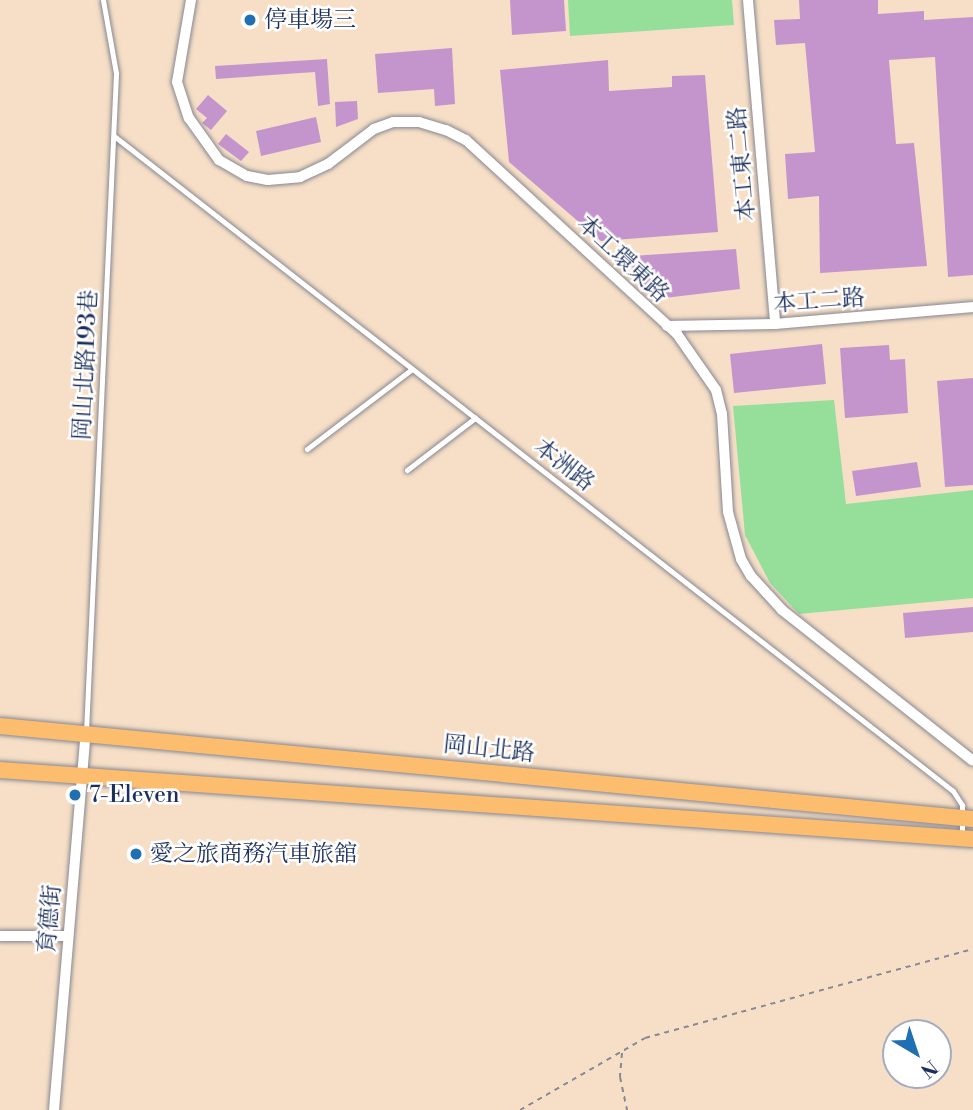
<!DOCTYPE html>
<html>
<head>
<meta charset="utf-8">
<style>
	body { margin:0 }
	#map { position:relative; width:973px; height:1110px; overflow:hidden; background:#f6dfc6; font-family:"Libre Bodoni","Noto Serif TC",serif }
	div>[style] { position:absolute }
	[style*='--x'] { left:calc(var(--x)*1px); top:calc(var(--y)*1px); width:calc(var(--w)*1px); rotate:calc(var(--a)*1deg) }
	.green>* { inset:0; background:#95df9b }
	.building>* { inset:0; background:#c495cc }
	.path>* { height:2px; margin-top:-1px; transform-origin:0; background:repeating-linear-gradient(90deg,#888792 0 5px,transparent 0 10px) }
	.roads { filter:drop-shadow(0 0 2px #888792) drop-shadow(0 0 2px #888792) }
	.service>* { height:5px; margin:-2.5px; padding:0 2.5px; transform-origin:2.5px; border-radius:2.5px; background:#fff }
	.minor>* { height:10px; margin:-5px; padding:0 5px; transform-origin:5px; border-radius:5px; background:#fff }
	.primary>* { height:16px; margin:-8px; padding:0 8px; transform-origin:8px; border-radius:8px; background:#fcbd6f }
	.dots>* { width:19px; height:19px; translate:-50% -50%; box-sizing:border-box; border:4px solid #fff; border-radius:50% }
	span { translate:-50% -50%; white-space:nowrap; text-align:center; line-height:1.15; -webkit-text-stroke:5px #fff; paint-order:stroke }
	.poi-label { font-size:23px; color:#1b2f5e }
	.left { translate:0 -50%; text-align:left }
	.street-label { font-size:23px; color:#1b2f5e }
	.north { position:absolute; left:882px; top:1019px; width:70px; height:70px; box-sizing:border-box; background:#fff; border:2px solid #a4acbf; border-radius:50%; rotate:141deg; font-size:19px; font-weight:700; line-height:28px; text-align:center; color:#1b2f5e }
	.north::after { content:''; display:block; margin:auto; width:24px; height:32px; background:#1f6fb2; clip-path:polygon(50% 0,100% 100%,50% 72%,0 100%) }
</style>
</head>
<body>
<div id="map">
	<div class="green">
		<i style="clip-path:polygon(568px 0,732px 0,734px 25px,570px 36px)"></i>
		<i style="clip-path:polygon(834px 400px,846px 504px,973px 490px,973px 598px,799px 614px,770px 583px,745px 535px,733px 406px)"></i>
	</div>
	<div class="building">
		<i style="clip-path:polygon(510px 0,564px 0,566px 31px,512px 35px)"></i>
		<i style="clip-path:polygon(799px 0,878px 0,878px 14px,924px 11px,924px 20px,973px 17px,973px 275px,948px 277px,935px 57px,889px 60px,896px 144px,914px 143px,927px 266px,820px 273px,819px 196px,788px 199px,785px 154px,815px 152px,805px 43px,776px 45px,774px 20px,800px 19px)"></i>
		<i style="clip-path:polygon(452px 48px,455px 104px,435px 106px,434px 89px,378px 93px,375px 54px)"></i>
		<i style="clip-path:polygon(327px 59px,330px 104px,318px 106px,315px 72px,216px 79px,215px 66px)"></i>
		<i style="clip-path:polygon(608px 60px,609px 91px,672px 87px,672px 76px,705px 75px,718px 232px,601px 241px,509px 162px,500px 70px)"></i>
		<i style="clip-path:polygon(208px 95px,227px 111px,211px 130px,202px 123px,207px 118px,196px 109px)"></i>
		<i style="clip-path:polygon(357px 101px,358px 119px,336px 127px,335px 102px)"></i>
		<i style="clip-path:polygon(316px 117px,321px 142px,261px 156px,256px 131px)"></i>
		<i style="clip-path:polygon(226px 134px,249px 152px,241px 161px,218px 144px)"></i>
		<i style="clip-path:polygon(736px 249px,740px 289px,656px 299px,633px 277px,632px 256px)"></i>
		<i style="clip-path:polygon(822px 344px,826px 384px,734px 393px,730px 354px)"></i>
		<i style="clip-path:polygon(889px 345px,890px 360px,905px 359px,908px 413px,845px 418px,840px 348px)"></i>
		<i style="clip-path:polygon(973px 378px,973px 485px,945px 487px,937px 381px)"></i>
		<i style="clip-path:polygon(917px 462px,921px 487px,856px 496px,852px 471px)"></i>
		<i style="clip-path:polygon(973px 607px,973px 632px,905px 638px,903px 613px)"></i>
	</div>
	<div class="path">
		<i style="--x:622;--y:1053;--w:24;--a:95"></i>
		<i style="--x:620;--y:1077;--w:34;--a:78"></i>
		<i style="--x:520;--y:1110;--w:144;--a:-29.9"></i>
		<i style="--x:645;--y:1038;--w:340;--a:-15.2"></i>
	</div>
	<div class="roads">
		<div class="service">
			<i style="--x:114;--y:136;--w:1064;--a:37.98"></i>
			<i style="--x:953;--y:791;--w:17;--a:57"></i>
			<i style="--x:962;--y:805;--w:32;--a:90"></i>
			<i style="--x:307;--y:449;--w:132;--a:-37.3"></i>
			<i style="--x:407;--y:470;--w:86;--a:-37.4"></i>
			<i style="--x:86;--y:732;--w:660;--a:-87.39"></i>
			<i style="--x:116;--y:73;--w:74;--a:-100.1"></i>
		</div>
		<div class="minor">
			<i style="--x:191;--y:0;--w:83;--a:99.7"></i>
			<i style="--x:177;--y:82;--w:38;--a:72"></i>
			<i style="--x:189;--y:118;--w:52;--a:54.5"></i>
			<i style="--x:219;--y:160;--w:32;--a:30"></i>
			<i style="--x:247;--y:176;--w:21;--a:11"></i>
			<i style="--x:268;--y:180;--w:32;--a:-5"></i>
			<i style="--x:300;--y:177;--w:31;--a:-25"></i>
			<i style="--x:328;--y:164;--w:58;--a:-37.3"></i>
			<i style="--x:374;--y:129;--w:20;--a:-20"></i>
			<i style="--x:393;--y:122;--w:26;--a:0"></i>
			<i style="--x:419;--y:122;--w:28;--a:17"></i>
			<i style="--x:446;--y:130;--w:22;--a:27"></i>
			<i style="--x:466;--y:140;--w:287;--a:42.6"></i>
			<i style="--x:677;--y:334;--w:68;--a:55.1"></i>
			<i style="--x:716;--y:390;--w:25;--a:76"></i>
			<i style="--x:722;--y:414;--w:98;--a:86.5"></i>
			<i style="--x:728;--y:512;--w:49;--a:74.5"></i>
			<i style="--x:741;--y:559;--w:20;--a:60"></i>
			<i style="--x:751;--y:576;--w:46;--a:47.6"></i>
			<i style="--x:782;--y:610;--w:243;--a:38.3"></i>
			<i style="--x:748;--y:0;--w:325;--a:85.2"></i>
			<i style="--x:667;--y:326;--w:108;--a:-1.1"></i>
			<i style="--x:775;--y:324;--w:199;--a:-4.9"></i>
			<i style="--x:0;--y:936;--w:67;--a:0"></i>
			<i style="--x:54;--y:1110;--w:379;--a:-85.2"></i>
		</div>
		<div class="primary">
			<i style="--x:0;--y:726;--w:977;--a:5.46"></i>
			<i style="--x:0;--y:770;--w:975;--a:4.06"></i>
		</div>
	</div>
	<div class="dots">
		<i style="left:250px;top:20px;background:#1f6fb2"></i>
		<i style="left:75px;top:795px;background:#1f6fb2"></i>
		<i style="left:136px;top:854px;background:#1f6fb2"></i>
	</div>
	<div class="poi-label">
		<span class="left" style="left:264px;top:20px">停車場三</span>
		<span class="left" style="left:89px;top:795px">7-Eleven</span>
		<span class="left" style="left:150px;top:854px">愛之旅商務汽車旅舘</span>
	</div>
	<div class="street-label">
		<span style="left:742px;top:164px;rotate:-95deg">本工東二路</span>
		<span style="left:623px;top:259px;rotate:43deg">本工環東路</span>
		<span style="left:819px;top:301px;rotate:-4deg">本工二路</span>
		<span style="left:86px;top:365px;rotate:-87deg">岡山北路193巷</span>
		<span style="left:564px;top:465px;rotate:38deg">本洲路</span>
		<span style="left:489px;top:749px;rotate:6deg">岡山北路</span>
		<span style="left:50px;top:919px;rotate:-85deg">育德街</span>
	</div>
	<div class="north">N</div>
</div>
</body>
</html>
